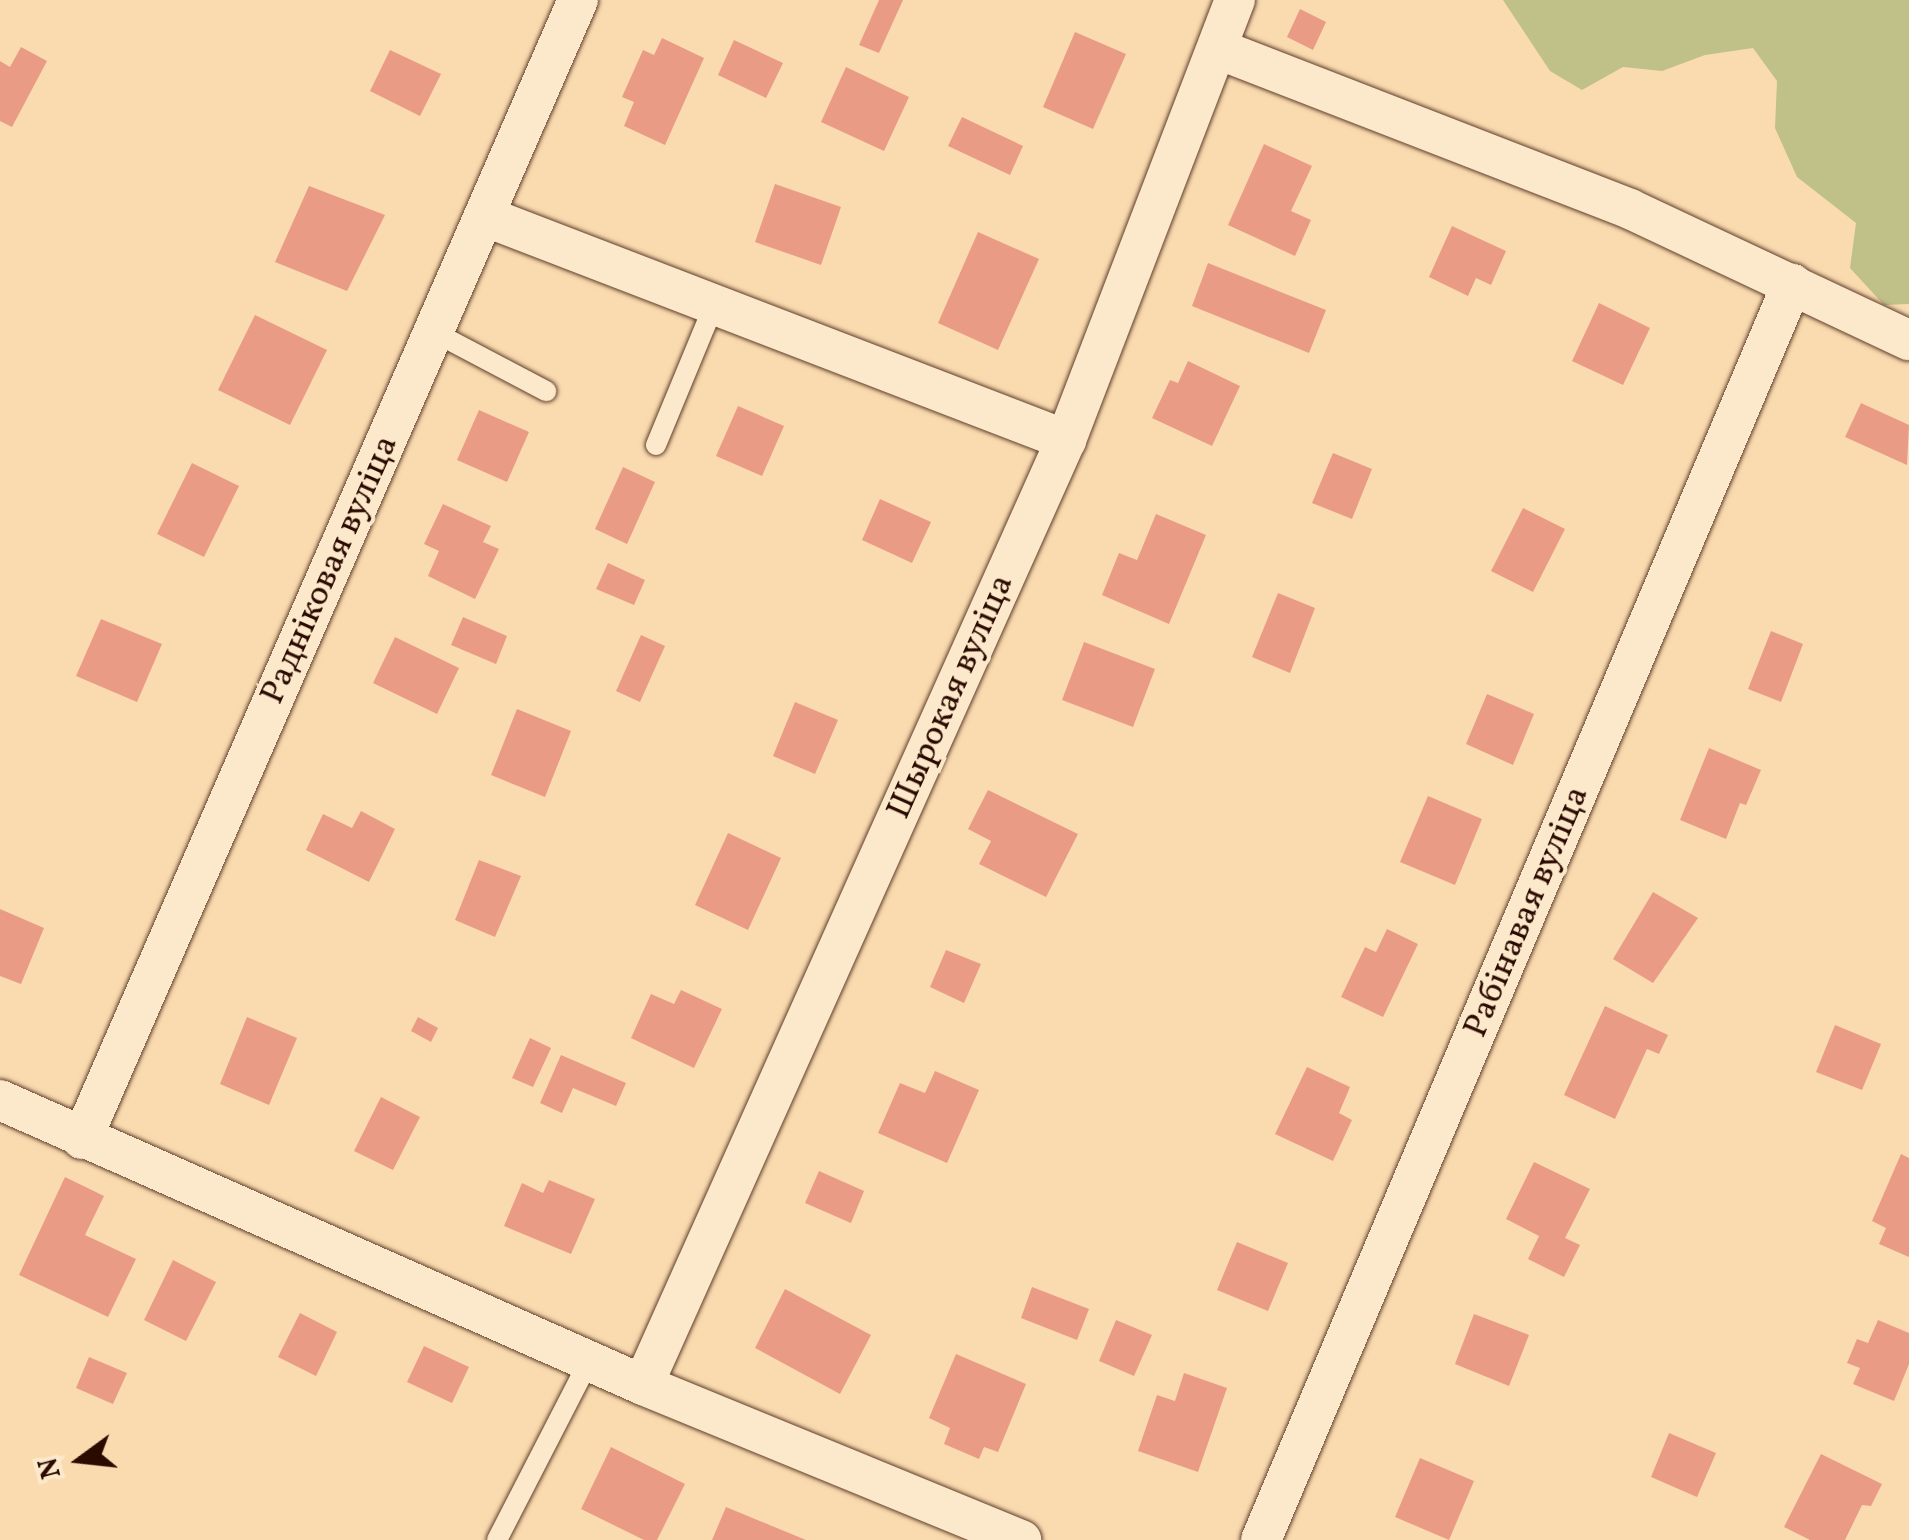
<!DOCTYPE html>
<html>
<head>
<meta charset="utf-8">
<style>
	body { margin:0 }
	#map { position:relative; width:1909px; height:1540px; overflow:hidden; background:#fadbaf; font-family:Vollkorn,serif }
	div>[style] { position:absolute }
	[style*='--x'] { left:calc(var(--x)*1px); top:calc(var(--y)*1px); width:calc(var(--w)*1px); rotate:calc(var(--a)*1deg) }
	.green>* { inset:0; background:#c0c089 }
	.building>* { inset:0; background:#ea9b85 }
	.roads { filter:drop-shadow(0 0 2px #5f3f2c) drop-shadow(0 0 2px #5f3f2c) }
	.service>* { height:20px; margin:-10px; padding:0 10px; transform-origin:10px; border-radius:10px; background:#fce8cb }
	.minor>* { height:40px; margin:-20px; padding:0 20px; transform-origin:20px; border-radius:20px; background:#fce8cb }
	span { translate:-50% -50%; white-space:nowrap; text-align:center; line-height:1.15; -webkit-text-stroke:8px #fce8cb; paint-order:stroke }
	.street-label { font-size:35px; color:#2b0b00 }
	.north { position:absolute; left:30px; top:1410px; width:100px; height:100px; -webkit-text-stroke:8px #fce8cb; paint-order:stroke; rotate:255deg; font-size:28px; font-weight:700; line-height:40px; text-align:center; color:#2b0b00 }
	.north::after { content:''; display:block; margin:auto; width:35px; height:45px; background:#2b0b00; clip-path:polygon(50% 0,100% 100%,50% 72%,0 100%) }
</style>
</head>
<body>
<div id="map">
	<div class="green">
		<i style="clip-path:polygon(1503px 0,1909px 0,1909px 304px,1884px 305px,1850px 268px,1856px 223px,1797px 177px,1775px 128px,1777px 81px,1753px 48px,1705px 55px,1662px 71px,1623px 67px,1582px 90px,1550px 71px)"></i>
	</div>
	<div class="building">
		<i style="clip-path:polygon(879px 0,903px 0,879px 53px,859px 45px)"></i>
		<i style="clip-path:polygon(1300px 9px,1326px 22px,1313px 50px,1287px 37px)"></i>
		<i style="clip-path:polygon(1075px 32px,1126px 54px,1093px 129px,1043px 107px)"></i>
		<i style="clip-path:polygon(662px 38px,704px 58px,665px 145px,624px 126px,634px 102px,622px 97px,643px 50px,654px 55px)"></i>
		<i style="clip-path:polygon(734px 40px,783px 63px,766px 98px,718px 75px)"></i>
		<i style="clip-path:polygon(21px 47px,47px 61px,12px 127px,0 121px,0 61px,10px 67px)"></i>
		<i style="clip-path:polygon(390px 50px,441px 74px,420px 116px,370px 91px)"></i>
		<i style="clip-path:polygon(846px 67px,909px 97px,884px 151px,821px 122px)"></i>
		<i style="clip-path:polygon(962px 117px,1023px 146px,1010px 175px,948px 146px)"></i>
		<i style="clip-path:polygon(1264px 144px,1312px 166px,1291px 211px,1311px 220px,1295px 256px,1228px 225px)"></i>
		<i style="clip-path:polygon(775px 184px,841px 207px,821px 265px,755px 242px)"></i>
		<i style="clip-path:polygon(309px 186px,385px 215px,347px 291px,275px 262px)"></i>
		<i style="clip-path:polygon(1452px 226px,1506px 251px,1491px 285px,1476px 278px,1468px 296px,1429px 277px)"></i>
		<i style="clip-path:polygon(978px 232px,1039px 259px,998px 350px,938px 323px)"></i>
		<i style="clip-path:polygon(1208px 263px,1326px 310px,1309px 353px,1192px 306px)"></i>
		<i style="clip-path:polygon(1599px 303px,1650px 328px,1623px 385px,1572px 361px)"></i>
		<i style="clip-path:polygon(255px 315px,327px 350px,290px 425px,218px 390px)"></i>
		<i style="clip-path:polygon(1188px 361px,1240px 386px,1212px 446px,1152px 418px,1170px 380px,1178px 383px)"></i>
		<i style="clip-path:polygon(1861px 403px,1909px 425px,1907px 465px,1845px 437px)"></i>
		<i style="clip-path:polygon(738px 406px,784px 426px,762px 476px,716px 456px)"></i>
		<i style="clip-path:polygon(479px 410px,529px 432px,507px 482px,457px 460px)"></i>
		<i style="clip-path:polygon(1333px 453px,1372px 469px,1352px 519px,1312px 503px)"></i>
		<i style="clip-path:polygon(192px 463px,239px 486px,204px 557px,157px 534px)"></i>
		<i style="clip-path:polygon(623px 467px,655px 482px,627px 544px,595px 529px)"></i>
		<i style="clip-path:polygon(880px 499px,931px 522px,912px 563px,862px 540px)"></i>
		<i style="clip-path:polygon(443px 504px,491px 526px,483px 542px,499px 549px,475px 599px,428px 576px,439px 551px,424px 544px)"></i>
		<i style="clip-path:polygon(1523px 508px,1565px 529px,1533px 592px,1491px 571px)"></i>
		<i style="clip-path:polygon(1156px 514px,1206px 535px,1169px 624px,1102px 595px,1119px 553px,1137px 560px)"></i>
		<i style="clip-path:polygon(608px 563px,645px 580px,634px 605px,596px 589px)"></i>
		<i style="clip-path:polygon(1278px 593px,1315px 608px,1290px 673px,1252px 657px)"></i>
		<i style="clip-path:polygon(463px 617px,507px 636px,496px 664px,451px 645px)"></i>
		<i style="clip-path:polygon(101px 619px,162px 644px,137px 702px,76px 676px)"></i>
		<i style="clip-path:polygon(1771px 631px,1803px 644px,1781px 702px,1748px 689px)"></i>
		<i style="clip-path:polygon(641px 635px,665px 646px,640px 702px,616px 691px)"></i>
		<i style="clip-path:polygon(395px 637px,459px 668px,437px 714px,373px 683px)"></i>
		<i style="clip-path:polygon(1084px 642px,1155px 669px,1133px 727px,1062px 700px)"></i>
		<i style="clip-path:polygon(1487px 694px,1534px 714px,1513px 765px,1466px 744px)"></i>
		<i style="clip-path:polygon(795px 702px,838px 720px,815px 774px,773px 756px)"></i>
		<i style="clip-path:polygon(517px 709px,571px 731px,545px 797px,491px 775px)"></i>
		<i style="clip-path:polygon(1709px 748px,1761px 770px,1746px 805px,1740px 803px,1726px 839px,1680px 820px)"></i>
		<i style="clip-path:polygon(988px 790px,1078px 834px,1046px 897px,979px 864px,991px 841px,968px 829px)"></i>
		<i style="clip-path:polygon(1428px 796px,1482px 819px,1455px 885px,1400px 862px)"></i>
		<i style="clip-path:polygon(361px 811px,395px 829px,369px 882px,306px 850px,323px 814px,352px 828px)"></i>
		<i style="clip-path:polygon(728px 833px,781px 858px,748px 930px,695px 905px)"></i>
		<i style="clip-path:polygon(479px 860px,521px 876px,495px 937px,455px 920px)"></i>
		<i style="clip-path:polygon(1653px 892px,1698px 918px,1653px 983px,1613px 959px)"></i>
		<i style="clip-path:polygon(0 909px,44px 928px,21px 984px,0 976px)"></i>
		<i style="clip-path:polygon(1387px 929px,1418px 944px,1383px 1017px,1341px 997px,1365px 947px,1376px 952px)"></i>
		<i style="clip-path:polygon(946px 950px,981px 964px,964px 1003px,930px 987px)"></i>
		<i style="clip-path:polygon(681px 990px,722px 1009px,694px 1068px,631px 1038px,651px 994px,674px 1004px)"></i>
		<i style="clip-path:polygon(1605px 1006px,1668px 1035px,1659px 1054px,1647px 1049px,1615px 1119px,1564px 1095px)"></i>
		<i style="clip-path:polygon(247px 1017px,297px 1038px,269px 1105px,220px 1084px)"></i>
		<i style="clip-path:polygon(418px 1017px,438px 1028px,431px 1042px,411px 1031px)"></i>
		<i style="clip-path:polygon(1835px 1025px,1881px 1044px,1862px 1090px,1816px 1072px)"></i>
		<i style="clip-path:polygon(530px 1038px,551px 1048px,533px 1087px,512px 1078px)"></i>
		<i style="clip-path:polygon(561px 1055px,626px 1083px,616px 1106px,573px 1088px,562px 1113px,540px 1103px)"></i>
		<i style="clip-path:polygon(1307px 1067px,1350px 1087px,1339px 1113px,1352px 1120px,1333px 1161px,1275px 1134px)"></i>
		<i style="clip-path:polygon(935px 1071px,979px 1090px,947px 1163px,878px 1133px,900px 1083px,925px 1093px)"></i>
		<i style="clip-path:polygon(381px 1097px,420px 1117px,393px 1170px,354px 1151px)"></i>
		<i style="clip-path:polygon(1901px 1154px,1909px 1158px,1909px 1257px,1879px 1244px,1886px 1228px,1872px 1221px)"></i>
		<i style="clip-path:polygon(1534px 1162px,1590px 1189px,1565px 1238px,1580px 1245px,1564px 1277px,1528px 1259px,1539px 1236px,1506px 1219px)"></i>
		<i style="clip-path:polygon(819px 1171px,864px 1191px,851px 1223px,805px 1203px)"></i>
		<i style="clip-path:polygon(65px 1177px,104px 1196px,85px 1235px,136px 1259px,108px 1317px,19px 1275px)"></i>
		<i style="clip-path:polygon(549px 1180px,595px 1199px,571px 1254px,504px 1226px,522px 1183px,543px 1193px)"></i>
		<i style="clip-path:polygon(1237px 1242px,1288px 1263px,1268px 1311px,1217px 1290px)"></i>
		<i style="clip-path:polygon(173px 1260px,216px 1282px,186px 1341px,144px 1320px)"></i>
		<i style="clip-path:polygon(1032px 1287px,1089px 1309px,1077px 1340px,1021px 1318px)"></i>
		<i style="clip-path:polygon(785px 1289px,871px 1335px,840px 1394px,755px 1348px)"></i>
		<i style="clip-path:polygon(300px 1313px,337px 1332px,316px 1376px,278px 1357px)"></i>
		<i style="clip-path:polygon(1474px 1314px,1529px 1335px,1509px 1386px,1455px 1364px)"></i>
		<i style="clip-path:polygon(1116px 1320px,1152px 1335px,1134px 1376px,1099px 1361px)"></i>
		<i style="clip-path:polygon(1878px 1320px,1909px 1333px,1909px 1364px,1894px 1401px,1853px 1384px,1860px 1368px,1847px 1363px,1857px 1339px,1868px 1343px)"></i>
		<i style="clip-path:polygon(424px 1346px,469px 1367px,452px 1403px,407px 1382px)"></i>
		<i style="clip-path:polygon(956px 1354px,1026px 1384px,998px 1452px,984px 1447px,979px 1459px,944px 1444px,950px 1428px,929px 1418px)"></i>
		<i style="clip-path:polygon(89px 1357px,127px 1373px,113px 1404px,76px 1388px)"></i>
		<i style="clip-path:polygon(1184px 1373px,1227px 1388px,1198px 1472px,1138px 1451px,1157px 1395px,1175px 1401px)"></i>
		<i style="clip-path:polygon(1669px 1433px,1716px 1453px,1697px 1497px,1651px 1477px)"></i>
		<i style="clip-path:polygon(611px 1447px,685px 1484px,657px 1540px,644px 1540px,581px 1509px)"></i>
		<i style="clip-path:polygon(1821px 1454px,1882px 1484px,1871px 1506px,1862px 1505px,1845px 1540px,1810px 1540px,1784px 1527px)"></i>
		<i style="clip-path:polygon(1420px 1458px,1474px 1481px,1449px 1540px,1395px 1517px)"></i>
		<i style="clip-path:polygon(726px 1507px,806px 1540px,712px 1540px)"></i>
	</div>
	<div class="roads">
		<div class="service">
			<i style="--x:434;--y:332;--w:127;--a:27.8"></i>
			<i style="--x:656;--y:445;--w:152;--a:-67.5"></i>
			<i style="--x:497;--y:1540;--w:201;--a:-62.8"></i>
		</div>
		<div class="minor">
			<i style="--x:1218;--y:49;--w:442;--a:21.2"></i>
			<i style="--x:1630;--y:209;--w:308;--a:25.2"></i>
			<i style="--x:484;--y:216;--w:624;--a:21.05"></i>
			<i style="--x:0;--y:1100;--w:703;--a:23.9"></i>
			<i style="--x:643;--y:1385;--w:409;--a:22.3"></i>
			<i style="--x:82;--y:1139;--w:1242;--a:-66.47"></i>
			<i style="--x:643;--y:1385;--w:1035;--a:-65.89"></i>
			<i style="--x:1066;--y:440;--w:471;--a:-69"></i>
			<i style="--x:1261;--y:1540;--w:1364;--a:-67.08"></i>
		</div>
	</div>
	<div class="street-label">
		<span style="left:330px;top:570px;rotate:-66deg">Радніковая вуліца</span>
		<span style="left:951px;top:697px;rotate:-66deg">Шырокая вуліца</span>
		<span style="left:1527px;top:912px;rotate:-67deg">Рабінавая вуліца</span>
	</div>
	<div class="north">N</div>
</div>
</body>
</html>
